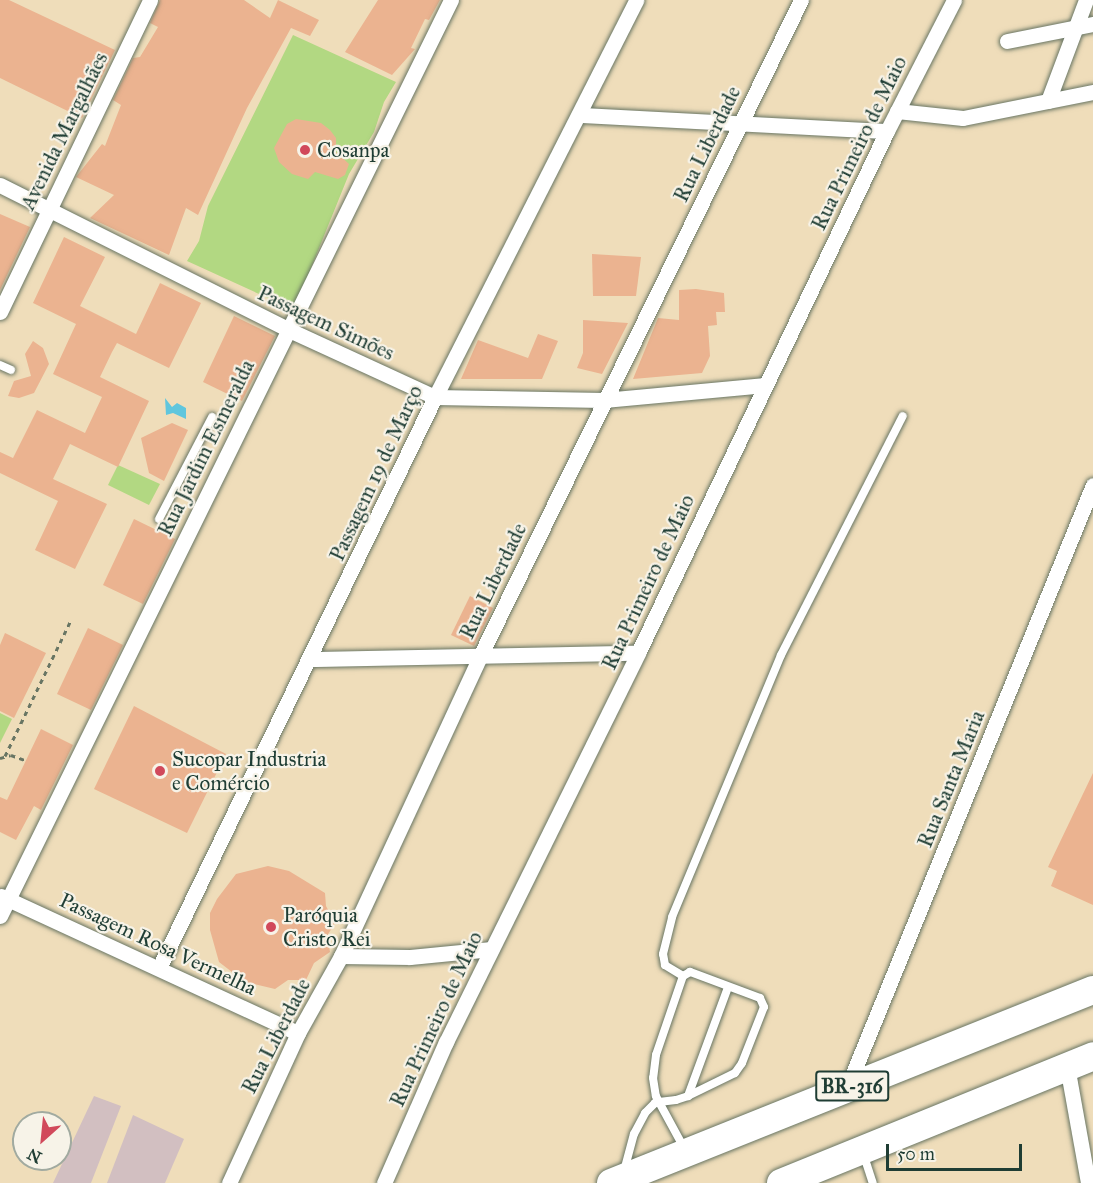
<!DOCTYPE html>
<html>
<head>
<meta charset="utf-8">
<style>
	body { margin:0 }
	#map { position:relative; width:1093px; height:1183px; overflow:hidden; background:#efddba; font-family:"IM FELL Great Primer",serif }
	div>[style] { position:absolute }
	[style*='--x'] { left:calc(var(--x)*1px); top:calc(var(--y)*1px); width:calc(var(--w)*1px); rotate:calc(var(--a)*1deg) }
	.industrial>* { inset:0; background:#d2bfc1 }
	.green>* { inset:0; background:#b2d882 }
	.water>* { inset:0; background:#60c6dd }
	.building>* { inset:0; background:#ebb390 }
	.path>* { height:3px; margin-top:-1.5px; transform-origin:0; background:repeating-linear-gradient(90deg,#687563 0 4.5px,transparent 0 9px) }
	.roads { filter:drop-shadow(0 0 2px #687563) drop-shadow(0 0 2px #687563) }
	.lane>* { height:8px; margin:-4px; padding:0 4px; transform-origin:4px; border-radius:4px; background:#fff }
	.street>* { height:15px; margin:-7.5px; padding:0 7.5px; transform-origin:7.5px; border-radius:7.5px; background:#fff }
	.highway>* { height:28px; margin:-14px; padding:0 14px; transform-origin:14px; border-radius:14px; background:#fff }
	.dots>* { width:16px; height:16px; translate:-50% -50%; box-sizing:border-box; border:3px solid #f7f3e8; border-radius:50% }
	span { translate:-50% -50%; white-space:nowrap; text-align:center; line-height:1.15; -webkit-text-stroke:4.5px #f7f3e8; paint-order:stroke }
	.shield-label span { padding:2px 4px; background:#f7f3e8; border:2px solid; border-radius:4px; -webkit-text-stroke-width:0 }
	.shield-label { font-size:20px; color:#1f3d34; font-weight:700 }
	.street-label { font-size:21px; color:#1f3d34 }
	.poi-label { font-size:21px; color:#1f3d34 }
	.left { translate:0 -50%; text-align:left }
	.north { position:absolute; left:12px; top:1111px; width:60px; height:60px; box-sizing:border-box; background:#f7f3e8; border:2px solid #a1aaa0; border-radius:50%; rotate:207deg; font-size:16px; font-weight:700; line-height:24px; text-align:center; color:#1f3d34 }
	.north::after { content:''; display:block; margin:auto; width:21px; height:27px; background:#d1495b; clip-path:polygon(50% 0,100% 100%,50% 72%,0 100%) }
	.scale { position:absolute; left:886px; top:1144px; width:136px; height:27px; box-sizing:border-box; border:3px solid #1f3d34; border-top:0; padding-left:8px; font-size:18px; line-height:21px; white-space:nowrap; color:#1f3d34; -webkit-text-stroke:4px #f7f3e8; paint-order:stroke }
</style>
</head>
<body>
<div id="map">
	<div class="industrial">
		<i style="clip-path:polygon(94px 1096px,121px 1106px,91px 1183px,53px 1183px)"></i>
		<i style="clip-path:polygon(133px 1115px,184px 1139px,165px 1183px,107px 1183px)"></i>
	</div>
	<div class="green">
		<i style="clip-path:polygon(293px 35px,396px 82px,384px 102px,374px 132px,349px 174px,294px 310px,187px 261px,199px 241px,208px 206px)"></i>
		<i style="clip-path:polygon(118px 465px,160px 484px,149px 505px,108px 485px)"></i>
		<i style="clip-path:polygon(0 713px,12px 719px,0 743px)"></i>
	</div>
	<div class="water">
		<i style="clip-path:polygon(165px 398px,172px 407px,177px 403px,186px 408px,186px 419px,173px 413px,166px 415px)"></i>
	</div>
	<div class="building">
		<i style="clip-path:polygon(0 0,9px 0,115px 50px,82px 118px,0 78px)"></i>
		<i style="clip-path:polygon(160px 0,244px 0,270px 18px,278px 0,319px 20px,310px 36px,291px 28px,247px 108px,198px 215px,186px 208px,169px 255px,90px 218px,114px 195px,76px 177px,102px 144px,105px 146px,121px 105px,113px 100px,133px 58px,140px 57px,158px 27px,150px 23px)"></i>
		<i style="clip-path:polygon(378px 0,440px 0,429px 20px,425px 19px,411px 48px,415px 49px,392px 75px,345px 52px)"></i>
		<i style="clip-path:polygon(296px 119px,321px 123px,330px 130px,336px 138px,336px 152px,349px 164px,345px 175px,338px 179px,315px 172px,308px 179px,292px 174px,279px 162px,274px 148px,287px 124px)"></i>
		<i style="clip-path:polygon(0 214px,30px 227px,0 290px)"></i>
		<i style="clip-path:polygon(64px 237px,105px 257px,80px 306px,136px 334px,160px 283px,201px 303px,169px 368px,117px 343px,112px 352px,100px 377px,149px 401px,118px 467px,70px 444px,53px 479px,107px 504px,75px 569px,35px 550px,58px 501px,0 473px,0 452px,13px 458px,37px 410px,85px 433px,102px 397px,53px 374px,76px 324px,33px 303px)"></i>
		<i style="clip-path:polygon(592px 254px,641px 257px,636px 296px,593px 296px)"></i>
		<i style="clip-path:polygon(696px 289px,724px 293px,725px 312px,716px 312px,717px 325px,708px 326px,710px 356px,702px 373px,633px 379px,658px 318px,679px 320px,679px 290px)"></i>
		<i style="clip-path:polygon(234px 316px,275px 336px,242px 401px,203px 382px)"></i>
		<i style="clip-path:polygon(583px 320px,628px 323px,602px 374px,577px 368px,583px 353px)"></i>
		<i style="clip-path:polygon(538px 334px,558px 341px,542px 379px,461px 379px,478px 340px,528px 358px)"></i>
		<i style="clip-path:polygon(33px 341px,43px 348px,49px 364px,34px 393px,19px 398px,8px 396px,14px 381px,31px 376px,25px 354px)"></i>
		<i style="clip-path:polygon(172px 423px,188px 430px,164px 481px,149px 473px,141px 438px)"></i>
		<i style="clip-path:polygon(134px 519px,175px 539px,143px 604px,103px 585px)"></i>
		<i style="clip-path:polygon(470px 596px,493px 608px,474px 646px,451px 635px)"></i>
		<i style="clip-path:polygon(88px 628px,123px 645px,91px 710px,57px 694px)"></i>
		<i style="clip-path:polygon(5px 633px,46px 653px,14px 718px,0 711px,0 645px)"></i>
		<i style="clip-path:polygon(134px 706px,226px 754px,187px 833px,94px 789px)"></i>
		<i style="clip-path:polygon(41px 729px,73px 745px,41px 810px,34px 806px,16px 840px,0 832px,0 797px,7px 800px)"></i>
		<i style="clip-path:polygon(1093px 773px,1093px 905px,1051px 886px,1057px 871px,1048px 867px)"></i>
		<i style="clip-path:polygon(268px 866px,289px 871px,325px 893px,326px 906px,335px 923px,327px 936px,330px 952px,314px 963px,306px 980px,288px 980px,275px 989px,245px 982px,219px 962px,210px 930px,210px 913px,217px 899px,236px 874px)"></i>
	</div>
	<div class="path">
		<i style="--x:5;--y:756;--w:149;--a:-64.1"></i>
		<i style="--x:0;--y:758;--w:11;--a:-15"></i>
		<i style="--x:11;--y:755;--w:15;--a:20"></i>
	</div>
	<div class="roads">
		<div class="lane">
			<i style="--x:0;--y:365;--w:12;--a:24"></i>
			<i style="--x:159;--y:519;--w:115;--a:-62.5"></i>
			<i style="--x:683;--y:976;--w:21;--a:-149"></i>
			<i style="--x:665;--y:965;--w:11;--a:-100"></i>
			<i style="--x:663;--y:954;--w:38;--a:-76"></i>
			<i style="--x:672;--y:917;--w:284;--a:-67.4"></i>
			<i style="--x:781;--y:655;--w:268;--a:-63"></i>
			<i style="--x:688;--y:1096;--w:116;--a:-69.8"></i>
			<i style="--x:864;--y:1156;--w:28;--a:72"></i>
			<i style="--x:624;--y:1171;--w:38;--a:-75"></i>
			<i style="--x:634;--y:1134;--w:24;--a:-62"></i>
			<i style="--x:645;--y:1113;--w:14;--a:-45"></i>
			<i style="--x:655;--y:1103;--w:4;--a:-14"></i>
			<i style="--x:659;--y:1102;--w:17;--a:-7"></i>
			<i style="--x:676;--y:1100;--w:13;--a:-18"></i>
			<i style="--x:688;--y:1096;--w:52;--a:-26.1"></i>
			<i style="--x:735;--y:1073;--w:12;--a:-55"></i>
			<i style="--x:742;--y:1063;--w:60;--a:-68.6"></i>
			<i style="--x:764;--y:1007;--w:10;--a:-114"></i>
			<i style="--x:760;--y:998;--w:75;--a:-159.6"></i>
			<i style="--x:690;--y:972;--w:8;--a:150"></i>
			<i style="--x:683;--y:976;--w:83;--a:108.9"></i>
			<i style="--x:656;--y:1055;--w:23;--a:97"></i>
			<i style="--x:653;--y:1078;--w:18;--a:81"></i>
			<i style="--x:656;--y:1096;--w:7;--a:63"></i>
			<i style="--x:659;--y:1102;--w:52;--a:61.5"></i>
		</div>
		<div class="street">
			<i style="--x:1007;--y:41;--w:88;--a:-11.2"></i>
			<i style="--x:1048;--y:101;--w:108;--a:-69.4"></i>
			<i style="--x:897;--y:111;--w:66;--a:6.1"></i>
			<i style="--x:963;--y:118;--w:133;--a:-11.3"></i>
			<i style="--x:580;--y:115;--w:307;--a:3"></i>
			<i style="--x:0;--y:185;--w:321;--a:26.6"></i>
			<i style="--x:287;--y:329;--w:163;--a:24.7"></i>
			<i style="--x:435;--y:397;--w:169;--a:1"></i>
			<i style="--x:604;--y:400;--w:162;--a:-5.3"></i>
			<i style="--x:0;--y:312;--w:346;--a:-64.3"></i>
			<i style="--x:311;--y:659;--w:327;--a:-1.1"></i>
			<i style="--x:1;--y:896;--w:327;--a:24.8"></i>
			<i style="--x:0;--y:916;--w:1021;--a:-63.79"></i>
			<i style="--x:341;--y:956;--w:69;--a:0.8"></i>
			<i style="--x:410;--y:957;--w:82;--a:-5.6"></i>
			<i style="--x:160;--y:966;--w:632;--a:-64.21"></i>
			<i style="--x:435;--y:397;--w:445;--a:-63.1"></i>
			<i style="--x:1067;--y:1066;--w:119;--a:79.8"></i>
			<i style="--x:847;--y:1088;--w:651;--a:-67.81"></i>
			<i style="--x:229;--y:1183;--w:165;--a:-65.3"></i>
			<i style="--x:298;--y:1033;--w:88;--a:-60.8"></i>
			<i style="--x:341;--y:956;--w:333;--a:-65.1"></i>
			<i style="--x:481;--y:654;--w:728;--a:-63.93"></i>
			<i style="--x:384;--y:1183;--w:154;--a:-66.3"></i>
			<i style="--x:446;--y:1042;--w:434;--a:-63.7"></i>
			<i style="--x:638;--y:653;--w:578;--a:-64.5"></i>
			<i style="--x:887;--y:131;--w:147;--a:-62.9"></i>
		</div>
		<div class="highway">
			<i style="--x:611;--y:1183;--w:519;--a:-21.82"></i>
			<i style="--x:781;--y:1183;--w:337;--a:-22.1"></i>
		</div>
	</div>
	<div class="dots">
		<i style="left:305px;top:150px;background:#d1495b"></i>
		<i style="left:160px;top:771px;background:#d1495b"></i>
		<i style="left:271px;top:927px;background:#d1495b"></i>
	</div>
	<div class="shield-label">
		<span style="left:852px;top:1086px">BR-316</span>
	</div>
	<div class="street-label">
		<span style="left:64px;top:131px;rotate:-64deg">Avenida Margalhães</span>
		<span style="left:859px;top:143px;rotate:-64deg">Rua Primeiro de Maio</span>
		<span style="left:707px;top:144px;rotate:-64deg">Rua Liberdade</span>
		<span style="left:326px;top:323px;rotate:25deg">Passagem Simões</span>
		<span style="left:206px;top:448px;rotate:-64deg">Rua Jardim Esmeralda</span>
		<span style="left:376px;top:473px;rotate:-65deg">Passagem 19 de Março</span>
		<span style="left:493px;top:581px;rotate:-64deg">Rua Liberdade</span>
		<span style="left:648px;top:582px;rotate:-65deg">Rua Primeiro de Maio</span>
		<span style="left:951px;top:779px;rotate:-68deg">Rua Santa Maria</span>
		<span style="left:158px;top:944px;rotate:25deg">Passagem Rosa Vermelha</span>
		<span style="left:436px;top:1019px;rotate:-65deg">Rua Primeiro de Maio</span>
		<span style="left:276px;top:1036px;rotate:-63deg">Rua Liberdade</span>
	</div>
	<div class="poi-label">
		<span class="left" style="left:317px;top:150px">Cosanpa</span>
		<span class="left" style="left:172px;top:771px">Sucopar Industria<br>e Comércio</span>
		<span class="left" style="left:283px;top:927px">Paróquia<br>Cristo Rei</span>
	</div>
	<div class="north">N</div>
	<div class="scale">50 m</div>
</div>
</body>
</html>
